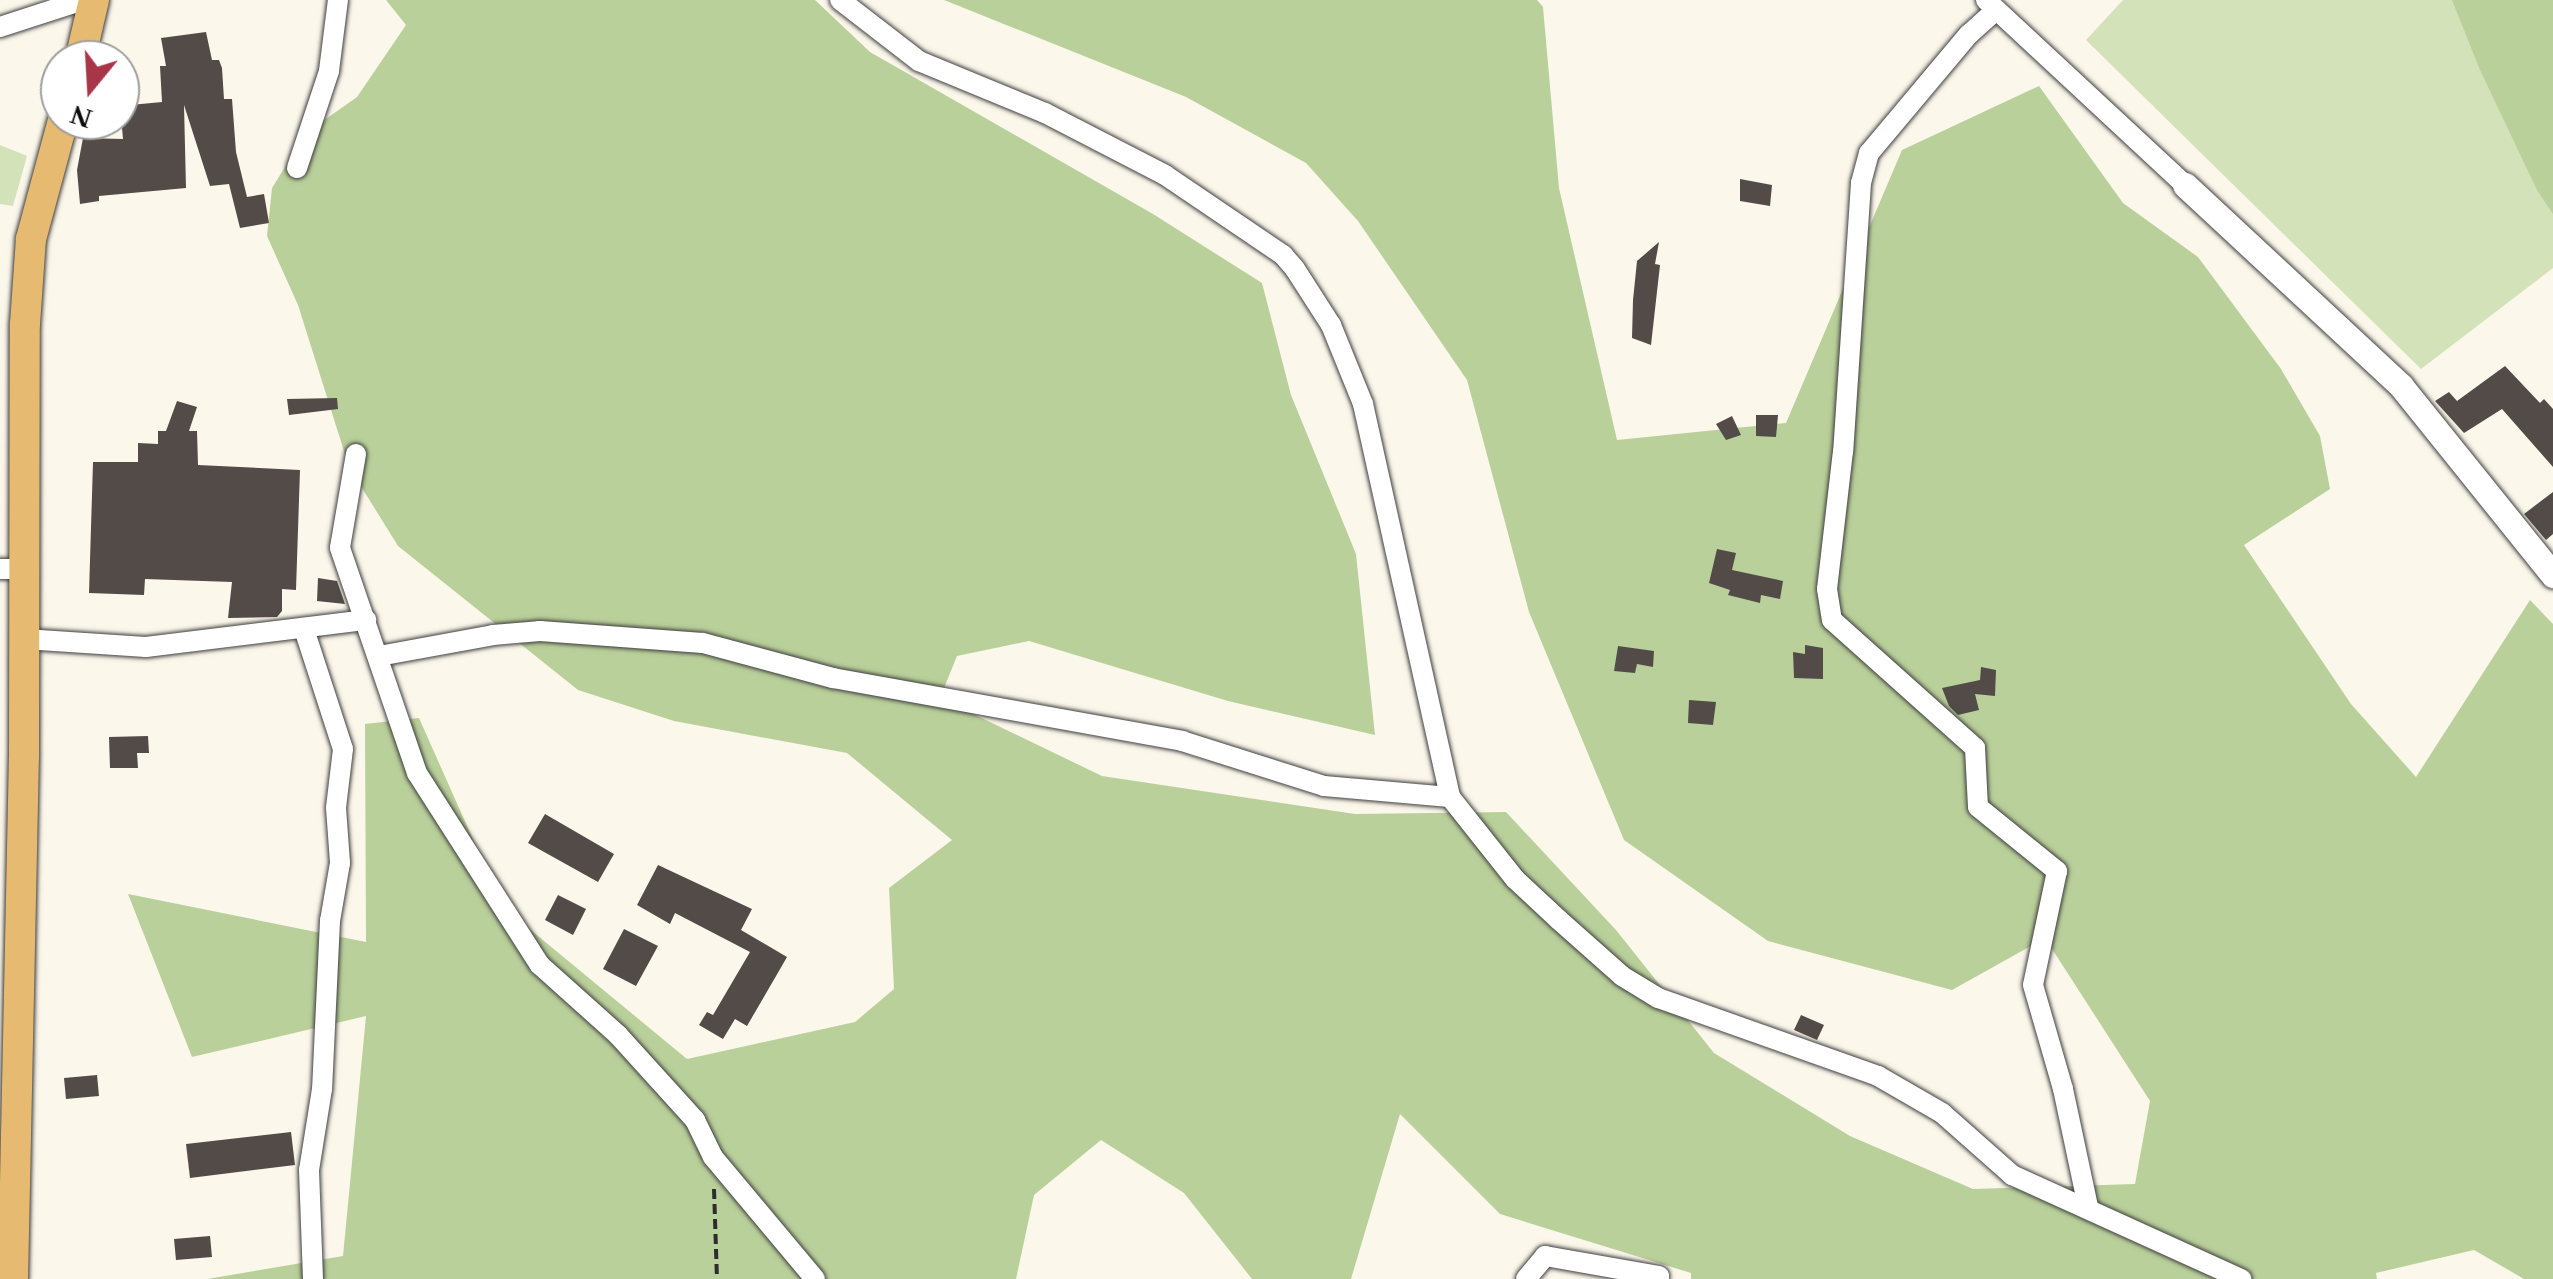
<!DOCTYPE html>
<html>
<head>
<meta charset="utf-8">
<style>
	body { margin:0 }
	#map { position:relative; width:2553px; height:1279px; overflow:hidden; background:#fcf7eb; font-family:Georgia,serif }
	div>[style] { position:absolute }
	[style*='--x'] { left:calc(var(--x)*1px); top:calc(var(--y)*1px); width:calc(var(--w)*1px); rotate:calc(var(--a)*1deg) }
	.green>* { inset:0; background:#d3e2b9 }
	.forest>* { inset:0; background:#bad09b }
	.building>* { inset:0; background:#524b48 }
	.path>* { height:4px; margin-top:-2px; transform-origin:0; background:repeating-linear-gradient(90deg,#2d2d2d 0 10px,transparent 0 15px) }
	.roads { filter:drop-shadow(0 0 2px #3e3e3e) drop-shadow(0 0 2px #3e3e3e) }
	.minor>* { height:20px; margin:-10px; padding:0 10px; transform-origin:10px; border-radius:10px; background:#fff }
	.tertiary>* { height:25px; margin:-12.5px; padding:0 12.5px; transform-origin:12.5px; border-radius:12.5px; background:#fff }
	.primary>* { height:30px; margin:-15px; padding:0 15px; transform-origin:15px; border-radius:15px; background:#e6bb71 }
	span { translate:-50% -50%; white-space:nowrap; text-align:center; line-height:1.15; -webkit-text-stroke:10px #fff; paint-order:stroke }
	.north { position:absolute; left:40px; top:40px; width:100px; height:100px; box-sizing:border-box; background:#fff; border:2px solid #9d9d9d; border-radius:50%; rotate:198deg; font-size:28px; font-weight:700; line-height:40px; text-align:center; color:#0b0b0b }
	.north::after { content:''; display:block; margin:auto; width:35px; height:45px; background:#a73649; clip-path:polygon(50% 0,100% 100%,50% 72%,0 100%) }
</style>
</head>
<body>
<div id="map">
	<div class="green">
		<i style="clip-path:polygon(2123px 0,2553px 0,2553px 268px,2421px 369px,2086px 40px)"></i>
		<i style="clip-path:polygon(0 145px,27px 156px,13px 206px,0 204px)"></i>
	</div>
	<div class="forest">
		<i style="clip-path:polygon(386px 0,815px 0,870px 52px,1153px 214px,1262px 283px,1291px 395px,1356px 554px,1375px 735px,1228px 701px,1029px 641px,957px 656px,940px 698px,1102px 776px,1355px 814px,1506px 812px,1616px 930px,1714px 1053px,1850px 1136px,1973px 1189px,2135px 1184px,2150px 1101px,2045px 938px,1952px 990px,1768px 941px,1624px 840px,1529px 612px,1467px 380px,1358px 221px,1306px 163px,1186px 97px,944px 0,1537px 0,1543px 7px,1559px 188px,1617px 440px,1786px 423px,1902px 150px,2039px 86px,2123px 203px,2198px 257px,2281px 369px,2320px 436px,2330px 489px,2244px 545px,2351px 704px,2416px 777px,2530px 600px,2553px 624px,2553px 1279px,2524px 1279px,2474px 1250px,2376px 1273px,2377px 1279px,1691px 1279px,1691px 1273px,1500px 1214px,1400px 1114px,1351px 1279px,1252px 1279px,1184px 1193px,1101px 1140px,1034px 1195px,1016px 1279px,207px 1279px,343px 1256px,366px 1016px,192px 1057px,128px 894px,366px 942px,365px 724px,419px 718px,503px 907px,687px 1059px,855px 1022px,894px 989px,889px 888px,952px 840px,847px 753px,674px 721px,578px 690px,398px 546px,349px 467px,298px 305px,267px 236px,272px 188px,306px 133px,357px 97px,406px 25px)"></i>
		<i style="clip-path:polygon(2452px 0,2553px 0,2553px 214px,2537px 190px,2480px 70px)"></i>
	</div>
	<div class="building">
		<i style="clip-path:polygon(206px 32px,212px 60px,219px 60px,222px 68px,224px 99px,232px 99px,236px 152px,247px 197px,264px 194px,269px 223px,240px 228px,229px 184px,210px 186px,184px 105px,186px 188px,99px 196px,99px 201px,80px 204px,77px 170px,83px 138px,123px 139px,120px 106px,162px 102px,160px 66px,166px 66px,161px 38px)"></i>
		<i style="clip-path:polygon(1740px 179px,1772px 185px,1770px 206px,1740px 201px)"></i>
		<i style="clip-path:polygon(1659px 242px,1655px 264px,1660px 265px,1651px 345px,1632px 338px,1633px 300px,1637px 261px)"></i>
		<i style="clip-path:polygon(2505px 366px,2540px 403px,2544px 399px,2553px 409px,2553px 467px,2502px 409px,2464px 433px,2435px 401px,2449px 392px,2457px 401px)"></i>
		<i style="clip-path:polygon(337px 398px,338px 409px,289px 415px,287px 399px)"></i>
		<i style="clip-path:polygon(177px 401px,197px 407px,189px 431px,197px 431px,198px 465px,300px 470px,296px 590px,282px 589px,282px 611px,277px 617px,228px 618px,232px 582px,145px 579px,144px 595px,89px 593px,93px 462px,138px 462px,138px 443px,158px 444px,158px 431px,166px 431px)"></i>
		<i style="clip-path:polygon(1756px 415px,1778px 415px,1776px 437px,1756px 436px)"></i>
		<i style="clip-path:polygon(1732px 416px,1741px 435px,1726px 440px,1716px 424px)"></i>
		<i style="clip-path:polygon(2553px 492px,2553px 534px,2546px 540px,2524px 514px)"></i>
		<i style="clip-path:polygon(1717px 549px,1736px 553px,1732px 570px,1783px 581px,1780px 599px,1761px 595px,1760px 603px,1728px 595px,1730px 590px,1709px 583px)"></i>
		<i style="clip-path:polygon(318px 578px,337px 581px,345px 604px,317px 601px)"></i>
		<i style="clip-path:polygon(1805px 645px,1823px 648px,1823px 679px,1794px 678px,1793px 652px,1805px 654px)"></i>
		<i style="clip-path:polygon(1618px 646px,1654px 651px,1653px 667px,1637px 664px,1635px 673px,1614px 671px)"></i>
		<i style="clip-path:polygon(1981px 667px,1996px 670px,1995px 696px,1975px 694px,1979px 710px,1958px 715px,1949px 706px,1942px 688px,1980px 680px)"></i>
		<i style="clip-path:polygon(1689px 700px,1716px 702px,1713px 725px,1688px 723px)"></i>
		<i style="clip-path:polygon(148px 736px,149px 753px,137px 753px,138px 768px,110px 768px,109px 737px)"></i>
		<i style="clip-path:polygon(545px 814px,614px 854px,598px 882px,528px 843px)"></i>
		<i style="clip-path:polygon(658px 865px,752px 909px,741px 930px,787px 957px,747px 1026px,735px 1019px,723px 1039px,699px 1025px,707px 1012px,713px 1015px,750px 952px,675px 913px,670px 924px,637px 905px)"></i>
		<i style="clip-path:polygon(558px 895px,586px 909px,573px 935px,545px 920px)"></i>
		<i style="clip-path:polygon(624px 929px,658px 946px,636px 986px,603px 969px)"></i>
		<i style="clip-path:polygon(1801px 1015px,1824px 1025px,1817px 1040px,1794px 1030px)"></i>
		<i style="clip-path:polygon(97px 1075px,99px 1096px,66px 1099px,64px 1078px)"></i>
		<i style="clip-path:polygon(291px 1132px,295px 1165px,190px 1178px,186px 1144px)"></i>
		<i style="clip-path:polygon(210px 1236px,212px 1257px,176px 1260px,174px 1239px)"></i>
	</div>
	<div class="path">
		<i style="--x:714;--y:1189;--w:90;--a:88.1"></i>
	</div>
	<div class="roads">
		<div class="minor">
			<i style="--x:840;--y:0;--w:100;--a:37.7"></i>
			<i style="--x:919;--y:61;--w:136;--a:22.4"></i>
			<i style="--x:1045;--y:113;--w:135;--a:27.3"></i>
			<i style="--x:1165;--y:175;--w:143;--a:34.1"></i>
			<i style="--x:1283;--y:255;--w:18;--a:49"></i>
			<i style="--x:1295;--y:269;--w:67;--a:57.3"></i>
			<i style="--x:1331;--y:325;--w:85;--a:67.9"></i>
			<i style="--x:1363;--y:404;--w:403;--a:77.5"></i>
			<i style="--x:1450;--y:797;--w:105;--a:51.6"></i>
			<i style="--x:1515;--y:879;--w:60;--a:43"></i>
			<i style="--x:1559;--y:920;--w:84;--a:41.6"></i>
			<i style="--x:1622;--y:976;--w:42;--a:31.4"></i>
			<i style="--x:1658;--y:998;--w:233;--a:19.5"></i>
			<i style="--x:1878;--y:1076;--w:74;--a:30"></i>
			<i style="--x:1942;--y:1113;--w:94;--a:41.5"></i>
			<i style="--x:2012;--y:1175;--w:252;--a:24.4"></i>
			<i style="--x:1986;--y:0;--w:272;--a:42.9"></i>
			<i style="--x:1996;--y:10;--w:36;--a:138"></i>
			<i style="--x:1969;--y:34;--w:155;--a:130"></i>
			<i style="--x:1869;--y:153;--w:31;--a:105"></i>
			<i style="--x:1861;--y:183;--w:269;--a:93.8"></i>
			<i style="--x:1843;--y:451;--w:139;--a:96.6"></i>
			<i style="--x:1827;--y:589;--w:31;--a:81"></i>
			<i style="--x:1832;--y:620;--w:192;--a:41.8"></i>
			<i style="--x:1975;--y:748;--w:59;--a:87.1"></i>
			<i style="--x:1978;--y:807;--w:102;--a:39"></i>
			<i style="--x:2057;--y:871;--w:116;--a:101.9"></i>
			<i style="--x:2033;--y:985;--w:108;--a:73.9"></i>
			<i style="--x:2063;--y:1089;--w:121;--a:78"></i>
			<i style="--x:0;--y:27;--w:87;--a:-18"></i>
			<i style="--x:297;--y:168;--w:102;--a:-71.7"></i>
			<i style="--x:329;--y:71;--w:72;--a:-82.8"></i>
			<i style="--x:356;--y:454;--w:95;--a:99.7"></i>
			<i style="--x:340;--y:548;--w:238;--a:71.1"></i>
			<i style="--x:417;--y:773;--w:228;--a:57.4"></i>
			<i style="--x:540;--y:965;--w:105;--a:41.9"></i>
			<i style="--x:618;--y:1035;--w:115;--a:47.8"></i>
			<i style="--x:695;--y:1120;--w:41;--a:64.1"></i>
			<i style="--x:713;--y:1157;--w:159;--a:50.1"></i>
			<i style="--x:0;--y:569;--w:22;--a:0"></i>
			<i style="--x:304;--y:629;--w:126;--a:72"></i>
			<i style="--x:343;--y:749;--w:59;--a:96.8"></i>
			<i style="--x:336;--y:808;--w:55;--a:85.8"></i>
			<i style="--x:340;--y:863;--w:59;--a:99.8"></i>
			<i style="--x:330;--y:921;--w:168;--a:92.7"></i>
			<i style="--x:322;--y:1089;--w:82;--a:99.1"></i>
			<i style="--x:309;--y:1170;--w:109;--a:87.9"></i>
			<i style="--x:24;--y:639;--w:122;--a:3.8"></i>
			<i style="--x:146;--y:647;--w:222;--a:-7"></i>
			<i style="--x:379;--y:656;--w:116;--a:-10.4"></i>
			<i style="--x:493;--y:635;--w:47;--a:-4.9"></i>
			<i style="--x:540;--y:631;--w:163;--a:4.2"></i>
			<i style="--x:703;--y:643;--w:135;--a:15.1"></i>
			<i style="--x:833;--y:678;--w:355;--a:10.2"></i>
			<i style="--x:1182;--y:741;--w:149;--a:17.6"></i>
			<i style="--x:1324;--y:786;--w:126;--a:5"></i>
			<i style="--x:1526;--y:1279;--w:30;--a:-50"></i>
			<i style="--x:1545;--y:1256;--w:116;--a:10"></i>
		</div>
		<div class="tertiary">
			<i style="--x:2185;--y:185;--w:295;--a:42.9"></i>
			<i style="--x:2401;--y:386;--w:243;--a:51.2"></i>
		</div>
		<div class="primary">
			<i style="--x:80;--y:60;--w:62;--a:-76.9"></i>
			<i style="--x:13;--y:1279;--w:523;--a:-88.8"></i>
			<i style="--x:24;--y:756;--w:432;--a:-89.9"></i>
			<i style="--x:25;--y:324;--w:85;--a:-86"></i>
			<i style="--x:31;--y:239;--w:123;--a:-74.9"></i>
		</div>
	</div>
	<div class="north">N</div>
</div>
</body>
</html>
